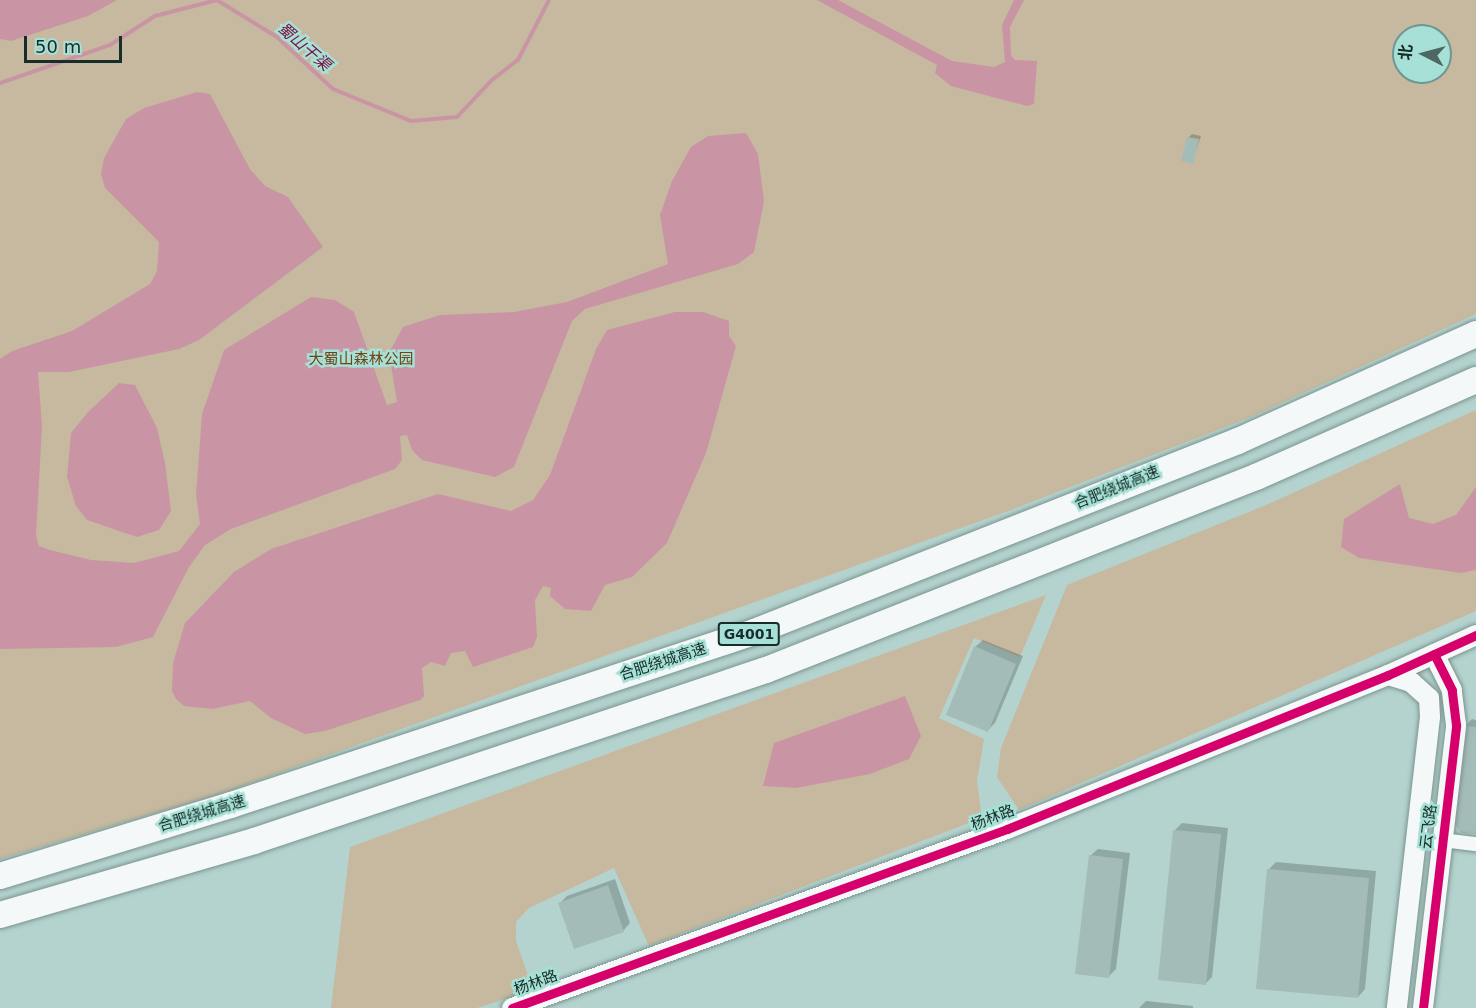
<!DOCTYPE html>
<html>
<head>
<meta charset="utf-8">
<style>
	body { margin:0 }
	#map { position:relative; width:1476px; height:1008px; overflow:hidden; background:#b4d3ce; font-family:"DejaVu Sans","Noto Sans SC",sans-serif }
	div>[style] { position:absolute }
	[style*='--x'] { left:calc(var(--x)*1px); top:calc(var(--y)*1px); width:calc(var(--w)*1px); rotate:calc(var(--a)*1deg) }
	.green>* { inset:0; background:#c6b99f }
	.water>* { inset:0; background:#c995a5 }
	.shadow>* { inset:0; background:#0003 }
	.stream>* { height:4px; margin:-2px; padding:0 2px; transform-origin:2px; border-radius:2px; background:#c995a5 }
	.building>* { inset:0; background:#a4bcb8 }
	.roads { filter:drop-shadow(0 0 2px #7b9490) drop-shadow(0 0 2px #7b9490) }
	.street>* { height:14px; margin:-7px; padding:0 7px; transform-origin:7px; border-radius:7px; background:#f4f8f8 }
	.secondary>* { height:20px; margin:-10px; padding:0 10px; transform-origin:10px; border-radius:10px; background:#f4f8f8 }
	.highway>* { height:26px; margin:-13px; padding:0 13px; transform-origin:13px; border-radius:13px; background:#f4f8f8 }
	.cycleway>* { height:9px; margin:-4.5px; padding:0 4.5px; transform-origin:4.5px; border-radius:4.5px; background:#d6006c }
	span { translate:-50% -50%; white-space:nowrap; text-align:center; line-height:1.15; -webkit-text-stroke:5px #a7e0d6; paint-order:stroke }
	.shield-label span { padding:2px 4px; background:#a7e0d6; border:2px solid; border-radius:4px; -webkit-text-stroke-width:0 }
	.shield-label { font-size:14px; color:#162d29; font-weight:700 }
	.park-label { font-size:15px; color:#704314 }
	.street-label { font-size:15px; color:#162d29 }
	.water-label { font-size:16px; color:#7c103e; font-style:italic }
	.north { position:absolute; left:1392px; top:24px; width:60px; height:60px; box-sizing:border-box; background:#a7e0d6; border:2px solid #6d9891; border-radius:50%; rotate:276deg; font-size:16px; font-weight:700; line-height:24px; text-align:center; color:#162d29 }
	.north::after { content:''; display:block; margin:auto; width:21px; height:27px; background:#4d6763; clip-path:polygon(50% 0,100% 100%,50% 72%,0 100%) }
	.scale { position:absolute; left:24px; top:36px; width:98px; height:27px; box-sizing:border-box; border:3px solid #162d29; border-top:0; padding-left:8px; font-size:18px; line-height:21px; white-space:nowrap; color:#162d29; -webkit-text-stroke:4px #a7e0d6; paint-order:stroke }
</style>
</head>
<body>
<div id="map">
	<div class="green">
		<i style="clip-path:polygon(evenodd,0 0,1476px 0,1476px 314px,1251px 417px,1011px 510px,226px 792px,0 859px,0 0,1404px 36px,1440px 36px,1440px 72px,1404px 72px,1404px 36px)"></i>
		<i style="clip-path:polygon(1476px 410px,1476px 611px,1019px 810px,997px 777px,1001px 748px,1067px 585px,1266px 505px)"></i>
		<i style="clip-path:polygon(1046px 595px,1020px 657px,974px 638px,939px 718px,984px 739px,977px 781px,982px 818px,649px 946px,614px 868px,529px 908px,516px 922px,516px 941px,533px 990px,477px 1008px,331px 1008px,350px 847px)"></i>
	</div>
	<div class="water">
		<i style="clip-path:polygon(0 0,117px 0,88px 16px,11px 41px,0 39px)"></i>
		<i style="clip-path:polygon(817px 0,838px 0,952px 61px,994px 67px,1005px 62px,1002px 25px,1014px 0,1024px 0,1010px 27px,1011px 55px,1015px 60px,1037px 61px,1034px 104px,1027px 106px,951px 86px,935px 73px,937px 65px)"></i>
		<i style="clip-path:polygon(197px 92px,210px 94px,250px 169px,265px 186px,288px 197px,323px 247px,199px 340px,179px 349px,69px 372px,38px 372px,42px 426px,36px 536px,39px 546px,50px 550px,91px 560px,134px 563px,179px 551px,200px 524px,196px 495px,202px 414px,224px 350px,311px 297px,335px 300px,354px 312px,387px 405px,397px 402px,389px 353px,403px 327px,440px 315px,514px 312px,567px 302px,668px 264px,660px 215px,672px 181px,691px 147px,708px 136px,746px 133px,758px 154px,764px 201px,754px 252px,738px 264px,585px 309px,572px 321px,514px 467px,495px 477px,422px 460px,412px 450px,407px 435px,400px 436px,402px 460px,395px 469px,231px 529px,205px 545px,189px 567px,153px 637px,116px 647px,0 649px,0 359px,12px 351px,72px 331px,150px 284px,157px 271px,159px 242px,105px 188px,101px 174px,104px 158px,126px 119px,144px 108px)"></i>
		<i style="clip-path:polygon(675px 312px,703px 312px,729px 321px,729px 336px,736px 346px,706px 453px,667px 543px,632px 577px,605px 585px,591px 611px,565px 609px,550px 596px,551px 588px,543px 586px,535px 600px,537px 637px,533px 647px,473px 667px,465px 651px,451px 653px,445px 666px,431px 662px,422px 668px,424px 696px,420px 700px,325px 731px,305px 734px,271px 718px,250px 701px,212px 709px,184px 706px,176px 699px,172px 691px,173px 663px,185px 623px,234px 572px,271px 549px,438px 494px,511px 511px,533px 500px,550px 475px,596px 349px,607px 330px)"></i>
		<i style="clip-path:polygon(119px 383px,135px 385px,157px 428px,165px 463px,171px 511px,159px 530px,137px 537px,87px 520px,76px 506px,67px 477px,71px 433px,88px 412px)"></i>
		<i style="clip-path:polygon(1400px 484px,1409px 518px,1433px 524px,1456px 515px,1476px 487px,1476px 570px,1461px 573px,1359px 558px,1341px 547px,1344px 519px)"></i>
		<i style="clip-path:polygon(905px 696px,921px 736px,909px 759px,870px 774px,796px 788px,763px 786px,774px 743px)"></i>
	</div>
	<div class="shadow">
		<i style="clip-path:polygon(1192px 134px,1201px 136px,1192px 162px,1189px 137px)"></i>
		<i style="clip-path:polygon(983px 640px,1023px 656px,995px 723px,988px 730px,975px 647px)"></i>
		<i style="clip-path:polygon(1472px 719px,1476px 720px,1476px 833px,1465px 726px)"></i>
		<i style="clip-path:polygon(1182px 823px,1228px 828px,1212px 977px,1205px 984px,1175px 830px)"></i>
		<i style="clip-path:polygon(1098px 849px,1130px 853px,1116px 969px,1109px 976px,1090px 856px)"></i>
		<i style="clip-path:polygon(1276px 862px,1376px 871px,1365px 989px,1358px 997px,1269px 869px)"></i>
		<i style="clip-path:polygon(615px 879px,630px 923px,623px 931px,560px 903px,567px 896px)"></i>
		<i style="clip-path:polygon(1146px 1001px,1193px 1006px,1193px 1008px,1139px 1008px)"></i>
	</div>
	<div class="stream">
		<i style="--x:0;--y:83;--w:116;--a:-19.1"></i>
		<i style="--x:110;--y:45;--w:54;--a:-32.8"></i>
		<i style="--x:155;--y:16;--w:64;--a:-14.5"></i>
		<i style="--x:217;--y:0;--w:70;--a:31.7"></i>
		<i style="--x:277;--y:37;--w:76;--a:42.9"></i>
		<i style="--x:333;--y:89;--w:84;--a:22.3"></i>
		<i style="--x:411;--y:121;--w:46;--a:-5"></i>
		<i style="--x:457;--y:117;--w:51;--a:-46.6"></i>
		<i style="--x:492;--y:80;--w:33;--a:-38"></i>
		<i style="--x:518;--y:60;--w:68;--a:-62.7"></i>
	</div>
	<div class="building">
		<i style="clip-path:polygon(1187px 137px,1199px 139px,1193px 164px,1181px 161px)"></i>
		<i style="clip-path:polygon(974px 646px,1016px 664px,988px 732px,946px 715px)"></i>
		<i style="clip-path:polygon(1463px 726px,1476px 727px,1476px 834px,1461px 833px,1452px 821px)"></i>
		<i style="clip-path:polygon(1173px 830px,1221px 834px,1206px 985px,1158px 980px)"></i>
		<i style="clip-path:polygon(1089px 855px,1123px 859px,1109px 978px,1075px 974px)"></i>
		<i style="clip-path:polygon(1267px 869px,1369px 878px,1358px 998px,1256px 989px)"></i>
		<i style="clip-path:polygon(608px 885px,624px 932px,574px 949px,558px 903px)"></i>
	</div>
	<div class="roads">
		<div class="street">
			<i style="--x:1442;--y:840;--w:34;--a:7"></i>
		</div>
		<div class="secondary">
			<i style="--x:1388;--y:675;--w:24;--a:17"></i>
			<i style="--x:1411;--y:682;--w:24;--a:42"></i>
			<i style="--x:1429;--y:698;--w:19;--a:87"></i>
			<i style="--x:1430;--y:717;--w:293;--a:96.5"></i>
			<i style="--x:512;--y:1008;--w:526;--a:-19.88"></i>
			<i style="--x:1007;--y:829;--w:411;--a:-22"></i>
			<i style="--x:1388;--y:675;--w:97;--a:-24.4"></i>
			<i style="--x:1423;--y:1008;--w:285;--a:-83.3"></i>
			<i style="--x:1456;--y:725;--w:35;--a:-97"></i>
			<i style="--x:1452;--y:690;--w:40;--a:-116.6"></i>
		</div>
		<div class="highway">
			<i style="--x:0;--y:876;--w:242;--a:-17.1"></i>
			<i style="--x:231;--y:805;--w:551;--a:-18.3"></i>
			<i style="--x:754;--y:632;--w:520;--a:-21.54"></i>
			<i style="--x:1238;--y:441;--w:261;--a:-24.2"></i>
			<i style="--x:0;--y:915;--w:265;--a:-16.2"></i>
			<i style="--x:254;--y:841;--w:540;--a:-18.47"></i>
			<i style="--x:766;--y:670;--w:527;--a:-21.5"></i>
			<i style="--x:1256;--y:477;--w:240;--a:-23.8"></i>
		</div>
	</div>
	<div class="cycleway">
		<i style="--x:512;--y:1008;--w:526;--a:-19.88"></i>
		<i style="--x:1007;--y:829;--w:411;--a:-22"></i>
		<i style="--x:1388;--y:675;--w:97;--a:-24.4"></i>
		<i style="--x:1423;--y:1008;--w:285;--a:-83.3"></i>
		<i style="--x:1456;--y:725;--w:35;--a:-97"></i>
		<i style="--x:1452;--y:690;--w:40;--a:-116.6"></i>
	</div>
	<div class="shield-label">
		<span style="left:749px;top:634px">G4001</span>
	</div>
	<div class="park-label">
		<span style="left:361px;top:360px">大蜀山森林公园</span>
	</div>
	<div class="street-label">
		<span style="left:1117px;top:488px;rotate:-22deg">合肥绕城高速</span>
		<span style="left:663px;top:662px;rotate:-18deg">合肥绕城高速</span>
		<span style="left:202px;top:814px;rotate:-17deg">合肥绕城高速</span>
		<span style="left:993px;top:818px;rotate:-21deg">杨林路</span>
		<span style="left:1429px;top:827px;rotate:-83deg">云飞路</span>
		<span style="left:536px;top:983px;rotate:-20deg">杨林路</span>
	</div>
	<div class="water-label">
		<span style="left:304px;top:47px;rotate:41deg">蜀山干渠</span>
	</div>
	<div class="north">北</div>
	<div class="scale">50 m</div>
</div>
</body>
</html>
